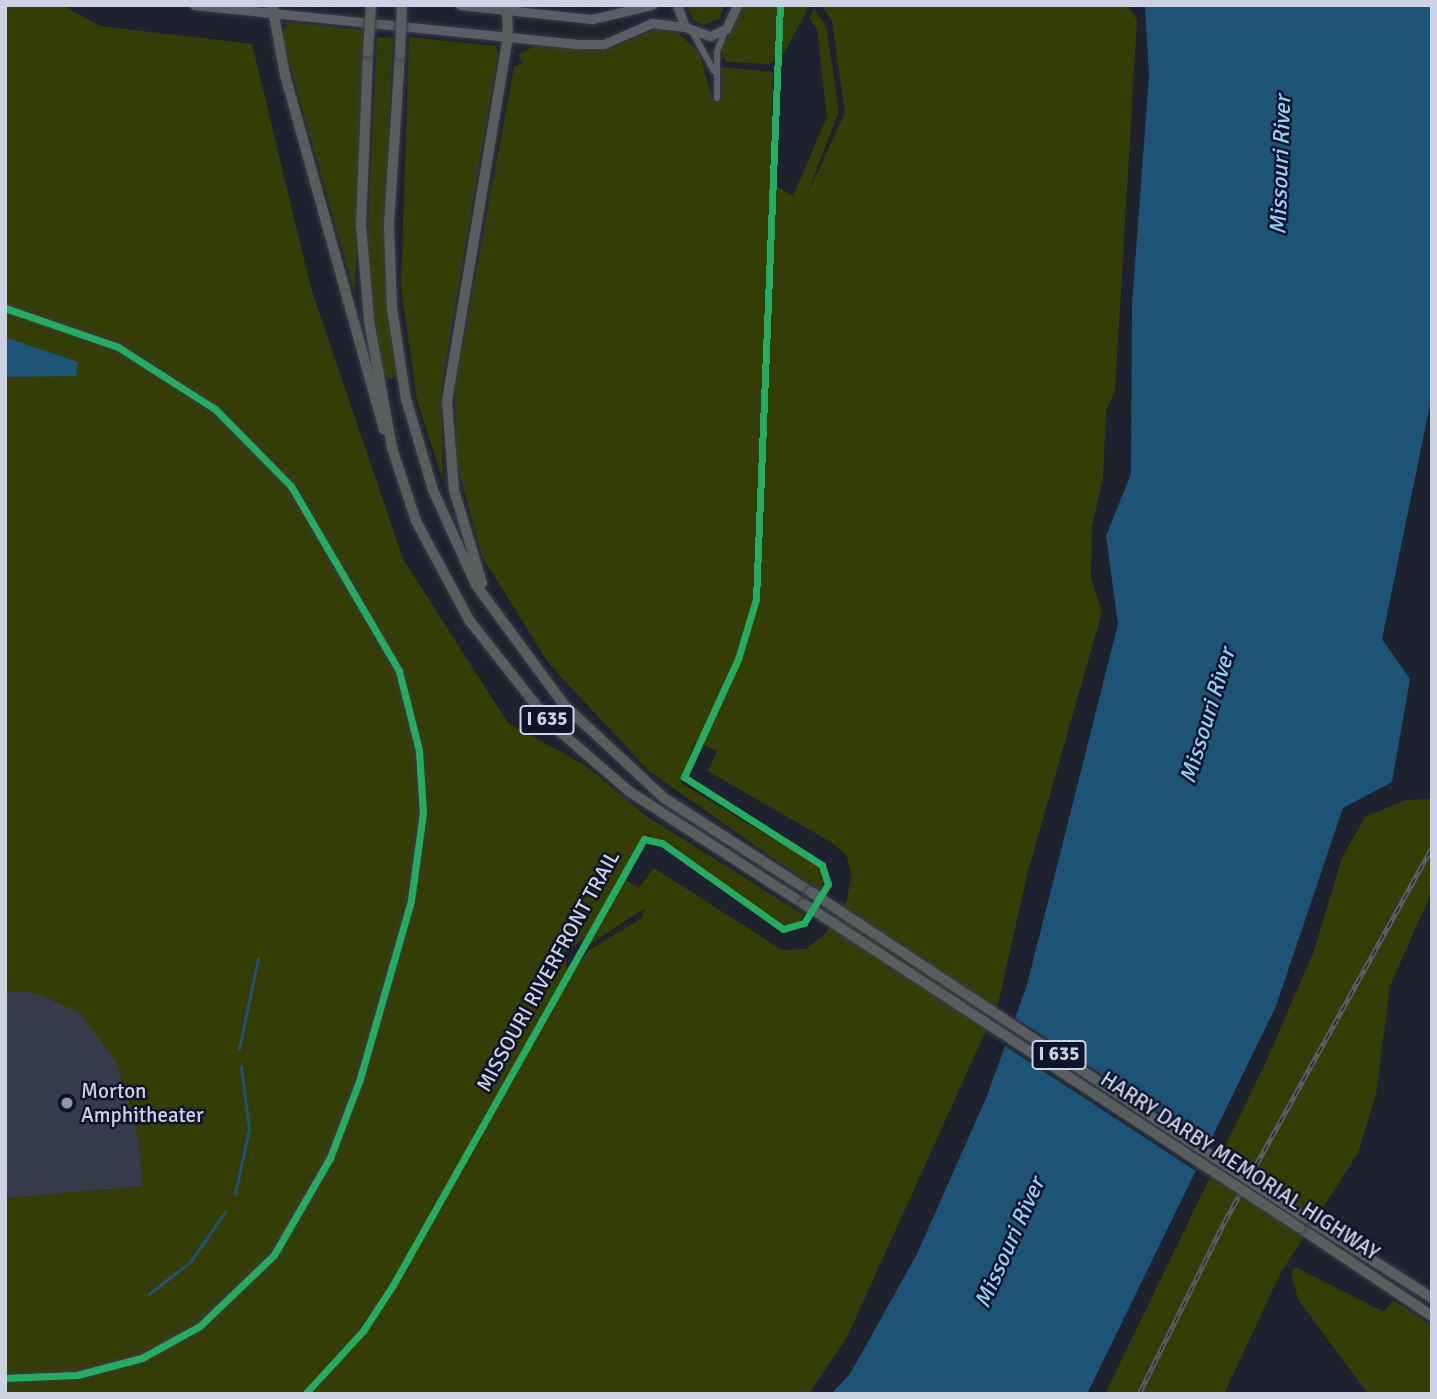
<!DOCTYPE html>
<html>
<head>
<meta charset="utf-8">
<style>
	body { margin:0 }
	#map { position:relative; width:1437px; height:1399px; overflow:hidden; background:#1e222f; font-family:Signika,sans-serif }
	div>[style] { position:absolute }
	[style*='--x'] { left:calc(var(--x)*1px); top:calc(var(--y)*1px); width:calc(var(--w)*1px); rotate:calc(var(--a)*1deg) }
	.green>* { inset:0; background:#353d07 }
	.water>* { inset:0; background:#1d5476 }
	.pier>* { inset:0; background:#1e222f }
	.stream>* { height:2.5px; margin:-1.25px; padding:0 1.25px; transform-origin:1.25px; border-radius:1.25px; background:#1d5476 }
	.building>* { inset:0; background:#373c4d }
	.roads { filter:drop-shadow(0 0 2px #393c47) drop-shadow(0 0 2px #393c47) }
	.street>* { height:6px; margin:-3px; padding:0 3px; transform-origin:3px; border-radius:3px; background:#5a5e68 }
	.secondary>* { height:9px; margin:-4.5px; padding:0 4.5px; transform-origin:4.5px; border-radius:4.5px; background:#5a5e66 }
	.highway>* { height:10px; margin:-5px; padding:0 5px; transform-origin:5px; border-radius:5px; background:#585d5d }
	.rail>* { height:5px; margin-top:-2.5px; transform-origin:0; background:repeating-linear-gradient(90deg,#0e142b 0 8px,#595c66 0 16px); box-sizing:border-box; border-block:2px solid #595c66 }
	.bridges { filter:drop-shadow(0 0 2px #393c47) drop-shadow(0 0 2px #393c47) }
	.highway-bridge>* { height:10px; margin:-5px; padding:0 5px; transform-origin:5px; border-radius:5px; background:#585d5d }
	.cycleway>* { height:7px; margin:-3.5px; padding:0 3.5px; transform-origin:3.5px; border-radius:3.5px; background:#26ab63 }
	.dots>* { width:19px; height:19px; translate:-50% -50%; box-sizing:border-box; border:4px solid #0e142b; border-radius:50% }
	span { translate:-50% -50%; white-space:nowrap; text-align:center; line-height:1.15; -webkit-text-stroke:5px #0e142b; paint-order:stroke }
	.shield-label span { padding:2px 5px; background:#0e142b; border:2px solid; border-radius:5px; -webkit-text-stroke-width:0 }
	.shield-label { font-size:19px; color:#ced3e4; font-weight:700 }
	.street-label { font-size:21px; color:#ced3e4 }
	.poi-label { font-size:21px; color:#ced3e4 }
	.left { translate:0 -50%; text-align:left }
	.water-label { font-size:23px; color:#96cff7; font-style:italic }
	.frame { position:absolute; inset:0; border:7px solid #ced3e4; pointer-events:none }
</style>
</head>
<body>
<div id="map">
	<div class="green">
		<i style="clip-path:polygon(5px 5px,62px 5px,100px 26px,252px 44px,311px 288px,403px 559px,508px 723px,583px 764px,648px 817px,804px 915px,795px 926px,778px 924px,647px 834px,584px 939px,565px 952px,568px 979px,588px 951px,642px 918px,645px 908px,586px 947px,623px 879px,639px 888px,654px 868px,782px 950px,806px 949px,825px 934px,847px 901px,851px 876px,847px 856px,834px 844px,708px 771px,717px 751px,695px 741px,681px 783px,820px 867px,825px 880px,820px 891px,649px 771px,549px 664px,482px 556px,456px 460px,455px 388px,514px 66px,523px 63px,518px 55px,534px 46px,616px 46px,661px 27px,678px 33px,699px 52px,712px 99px,723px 99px,721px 67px,773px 72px,771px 183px,793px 196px,827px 117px,817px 29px,809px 18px,814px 9px,826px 26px,839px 111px,807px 195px,845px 113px,832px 21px,821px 5px,1127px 5px,1137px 20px,1115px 392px,1106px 410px,1103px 478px,1092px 527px,1091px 578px,1102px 612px,1028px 871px,998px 1004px,848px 1335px,809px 1394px,5px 1394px)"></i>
		<i style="clip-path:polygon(687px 5px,724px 5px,724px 7px,720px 18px,704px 25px,693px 20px)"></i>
		<i style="clip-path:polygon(743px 5px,810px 5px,783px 55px,769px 64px,726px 62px,721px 49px)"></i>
		<i style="clip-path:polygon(287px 22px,363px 30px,355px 294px,282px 37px)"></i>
		<i style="clip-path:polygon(377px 37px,393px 38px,384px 232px,397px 374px,391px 379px,384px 377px,372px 322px,367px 252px)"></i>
		<i style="clip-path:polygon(409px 37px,496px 46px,498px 53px,441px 389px,443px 481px,417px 400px,401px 288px)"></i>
		<i style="clip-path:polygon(1431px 799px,1432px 891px,1390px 986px,1376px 1094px,1358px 1153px,1280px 1274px,1224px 1394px,1105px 1394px,1265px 1064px,1314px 951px,1342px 858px,1365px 817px,1406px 800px)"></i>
		<i style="clip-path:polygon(1295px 1267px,1384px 1312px,1393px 1300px,1432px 1326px,1432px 1394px,1368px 1394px,1298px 1299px,1291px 1274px)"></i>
	</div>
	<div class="water">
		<i style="clip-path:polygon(1145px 5px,1432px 5px,1432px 395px,1382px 639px,1410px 679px,1392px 782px,1343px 808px,1276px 1006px,1087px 1394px,831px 1394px,850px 1374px,917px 1254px,987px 1096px,1027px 985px,1118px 624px,1106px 536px,1131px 474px,1132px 305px,1149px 76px)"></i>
		<i style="clip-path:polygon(5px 337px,78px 362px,76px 376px,5px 377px)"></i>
	</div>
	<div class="pier">
		<i style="clip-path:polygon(1012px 1016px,1212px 1147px,1199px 1173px,1002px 1044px)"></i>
	</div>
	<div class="stream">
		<i style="--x:239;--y:1049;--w:92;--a:-78.1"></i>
		<i style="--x:235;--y:1194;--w:66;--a:-77.8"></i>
		<i style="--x:249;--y:1129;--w:63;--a:-97.4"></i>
		<i style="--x:149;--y:1294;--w:52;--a:-38"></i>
		<i style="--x:190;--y:1262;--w:61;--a:-55"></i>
	</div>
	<div class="building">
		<i style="clip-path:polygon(5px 991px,34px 993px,79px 1012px,117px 1063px,139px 1142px,142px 1186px,5px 1198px)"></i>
	</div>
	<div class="roads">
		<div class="street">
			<i style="--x:693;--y:33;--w:43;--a:61.1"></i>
			<i style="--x:717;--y:98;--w:46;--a:-90"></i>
			<i style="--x:717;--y:52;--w:25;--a:-69"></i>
			<i style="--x:5;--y:308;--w:120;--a:19"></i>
			<i style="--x:118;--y:347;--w:115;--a:32.6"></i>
			<i style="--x:215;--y:409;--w:108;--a:45.4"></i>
			<i style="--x:291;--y:486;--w:214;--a:59.7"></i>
			<i style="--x:399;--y:671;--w:81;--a:75.8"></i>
			<i style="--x:419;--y:750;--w:63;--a:86.4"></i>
			<i style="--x:423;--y:813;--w:89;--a:97.8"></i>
			<i style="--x:411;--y:901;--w:185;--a:106"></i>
			<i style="--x:360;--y:1079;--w:85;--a:110.8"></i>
			<i style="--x:330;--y:1158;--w:112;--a:120"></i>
			<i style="--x:274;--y:1255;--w:103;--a:136.2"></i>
			<i style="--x:200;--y:1326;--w:66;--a:151.1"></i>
			<i style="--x:142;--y:1358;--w:67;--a:165.3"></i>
			<i style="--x:77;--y:1375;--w:72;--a:177.6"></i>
		</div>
		<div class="secondary">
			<i style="--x:194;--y:5;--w:383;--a:5.8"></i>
			<i style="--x:575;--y:44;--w:29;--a:0"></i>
			<i style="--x:604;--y:44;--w:52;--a:-23.6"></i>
			<i style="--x:652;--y:23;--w:33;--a:7"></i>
			<i style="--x:460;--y:5;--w:133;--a:6.1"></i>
			<i style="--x:592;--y:19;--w:62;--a:-13.1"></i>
			<i style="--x:677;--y:5;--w:23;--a:70"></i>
			<i style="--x:685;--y:27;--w:27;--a:20"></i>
			<i style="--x:710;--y:36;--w:17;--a:-24"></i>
			<i style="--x:726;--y:29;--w:26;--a:-65"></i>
		</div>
		<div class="highway">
			<i style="--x:272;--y:5;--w:71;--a:79.5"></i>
			<i style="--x:285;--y:75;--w:368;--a:74.4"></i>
			<i style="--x:368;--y:52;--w:173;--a:92.3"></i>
			<i style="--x:361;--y:225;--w:96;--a:85.2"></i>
			<i style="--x:369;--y:321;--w:129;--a:79.7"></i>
			<i style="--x:392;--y:448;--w:77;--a:71.8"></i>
			<i style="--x:416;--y:521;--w:112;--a:61.8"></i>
			<i style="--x:469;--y:620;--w:131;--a:51.8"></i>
			<i style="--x:550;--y:723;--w:106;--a:40.8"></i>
			<i style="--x:630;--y:792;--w:207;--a:32.8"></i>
			<i style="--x:400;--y:54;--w:172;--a:93.7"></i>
			<i style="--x:389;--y:226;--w:82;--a:87.9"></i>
			<i style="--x:392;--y:308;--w:92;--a:81.3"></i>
			<i style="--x:406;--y:399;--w:95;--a:73.5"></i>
			<i style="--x:433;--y:490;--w:104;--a:65.6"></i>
			<i style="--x:476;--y:585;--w:149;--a:53.7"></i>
			<i style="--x:564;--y:705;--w:137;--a:42.9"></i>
			<i style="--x:664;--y:798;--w:174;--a:32.6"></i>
			<i style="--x:482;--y:583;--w:97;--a:-106.8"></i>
			<i style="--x:454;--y:490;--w:89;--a:-94.5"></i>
			<i style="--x:447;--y:401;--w:368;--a:-80.5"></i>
			<i style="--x:508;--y:38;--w:33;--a:-92"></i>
			<i style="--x:1306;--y:1218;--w:149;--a:32.4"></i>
			<i style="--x:1300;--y:1228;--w:159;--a:33.7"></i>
		</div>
	</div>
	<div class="rail">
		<i style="--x:1139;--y:1394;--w:193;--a:-63.6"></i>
		<i style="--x:1225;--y:1221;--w:427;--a:-61"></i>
	</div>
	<div class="bridges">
		<div class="highway-bridge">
			<i style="--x:368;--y:52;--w:47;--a:-86.3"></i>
			<i style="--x:400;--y:54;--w:49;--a:-87.7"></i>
			<i style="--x:811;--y:892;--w:593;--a:33.37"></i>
			<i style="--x:804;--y:904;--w:592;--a:33.15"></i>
		</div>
	</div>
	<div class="cycleway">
		<i style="--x:5;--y:308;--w:120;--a:19"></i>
		<i style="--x:118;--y:347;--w:115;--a:32.6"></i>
		<i style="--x:215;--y:409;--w:108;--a:45.4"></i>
		<i style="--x:291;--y:486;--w:214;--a:59.7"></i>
		<i style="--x:399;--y:671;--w:81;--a:75.8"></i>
		<i style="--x:419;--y:750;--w:63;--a:86.4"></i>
		<i style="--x:423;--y:813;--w:89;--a:97.8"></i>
		<i style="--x:411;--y:901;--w:185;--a:106"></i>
		<i style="--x:360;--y:1079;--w:85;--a:110.8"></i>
		<i style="--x:330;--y:1158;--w:112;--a:120"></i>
		<i style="--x:274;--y:1255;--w:103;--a:136.2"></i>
		<i style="--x:200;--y:1326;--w:66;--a:151.1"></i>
		<i style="--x:142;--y:1358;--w:67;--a:165.3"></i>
		<i style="--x:77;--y:1375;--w:72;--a:177.6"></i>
		<i style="--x:305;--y:1394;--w:86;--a:-47.4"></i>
		<i style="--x:363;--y:1331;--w:55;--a:-56.9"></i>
		<i style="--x:393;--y:1285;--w:512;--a:-60.63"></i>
		<i style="--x:644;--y:839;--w:18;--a:13"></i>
		<i style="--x:662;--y:843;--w:148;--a:35.4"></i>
		<i style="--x:783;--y:929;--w:22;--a:-16"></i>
		<i style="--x:804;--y:923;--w:46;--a:-58.4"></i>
		<i style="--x:828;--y:884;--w:20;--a:-108"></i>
		<i style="--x:822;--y:865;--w:164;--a:-147.5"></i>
		<i style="--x:684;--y:777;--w:130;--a:-65.4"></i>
		<i style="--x:738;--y:659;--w:63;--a:-73.3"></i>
		<i style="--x:756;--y:599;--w:594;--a:-87.69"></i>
	</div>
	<div class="dots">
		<i style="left:67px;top:1103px;background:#9095a5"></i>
	</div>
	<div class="shield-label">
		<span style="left:547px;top:720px">I 635</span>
		<span style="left:1059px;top:1055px">I 635</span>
	</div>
	<div class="street-label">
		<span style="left:548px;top:971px;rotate:-61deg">MISSOURI RIVERFRONT TRAIL</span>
		<span style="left:1240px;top:1166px;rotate:33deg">HARRY DARBY MEMORIAL HIGHWAY</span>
	</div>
	<div class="poi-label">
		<span class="left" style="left:81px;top:1103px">Morton<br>Amphitheater</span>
	</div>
	<div class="water-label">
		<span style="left:1281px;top:165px;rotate:-88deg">Missouri River</span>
		<span style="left:1208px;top:716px;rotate:-73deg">Missouri River</span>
		<span style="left:1010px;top:1243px;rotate:-66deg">Missouri River</span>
	</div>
	<div class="frame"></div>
</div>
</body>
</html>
